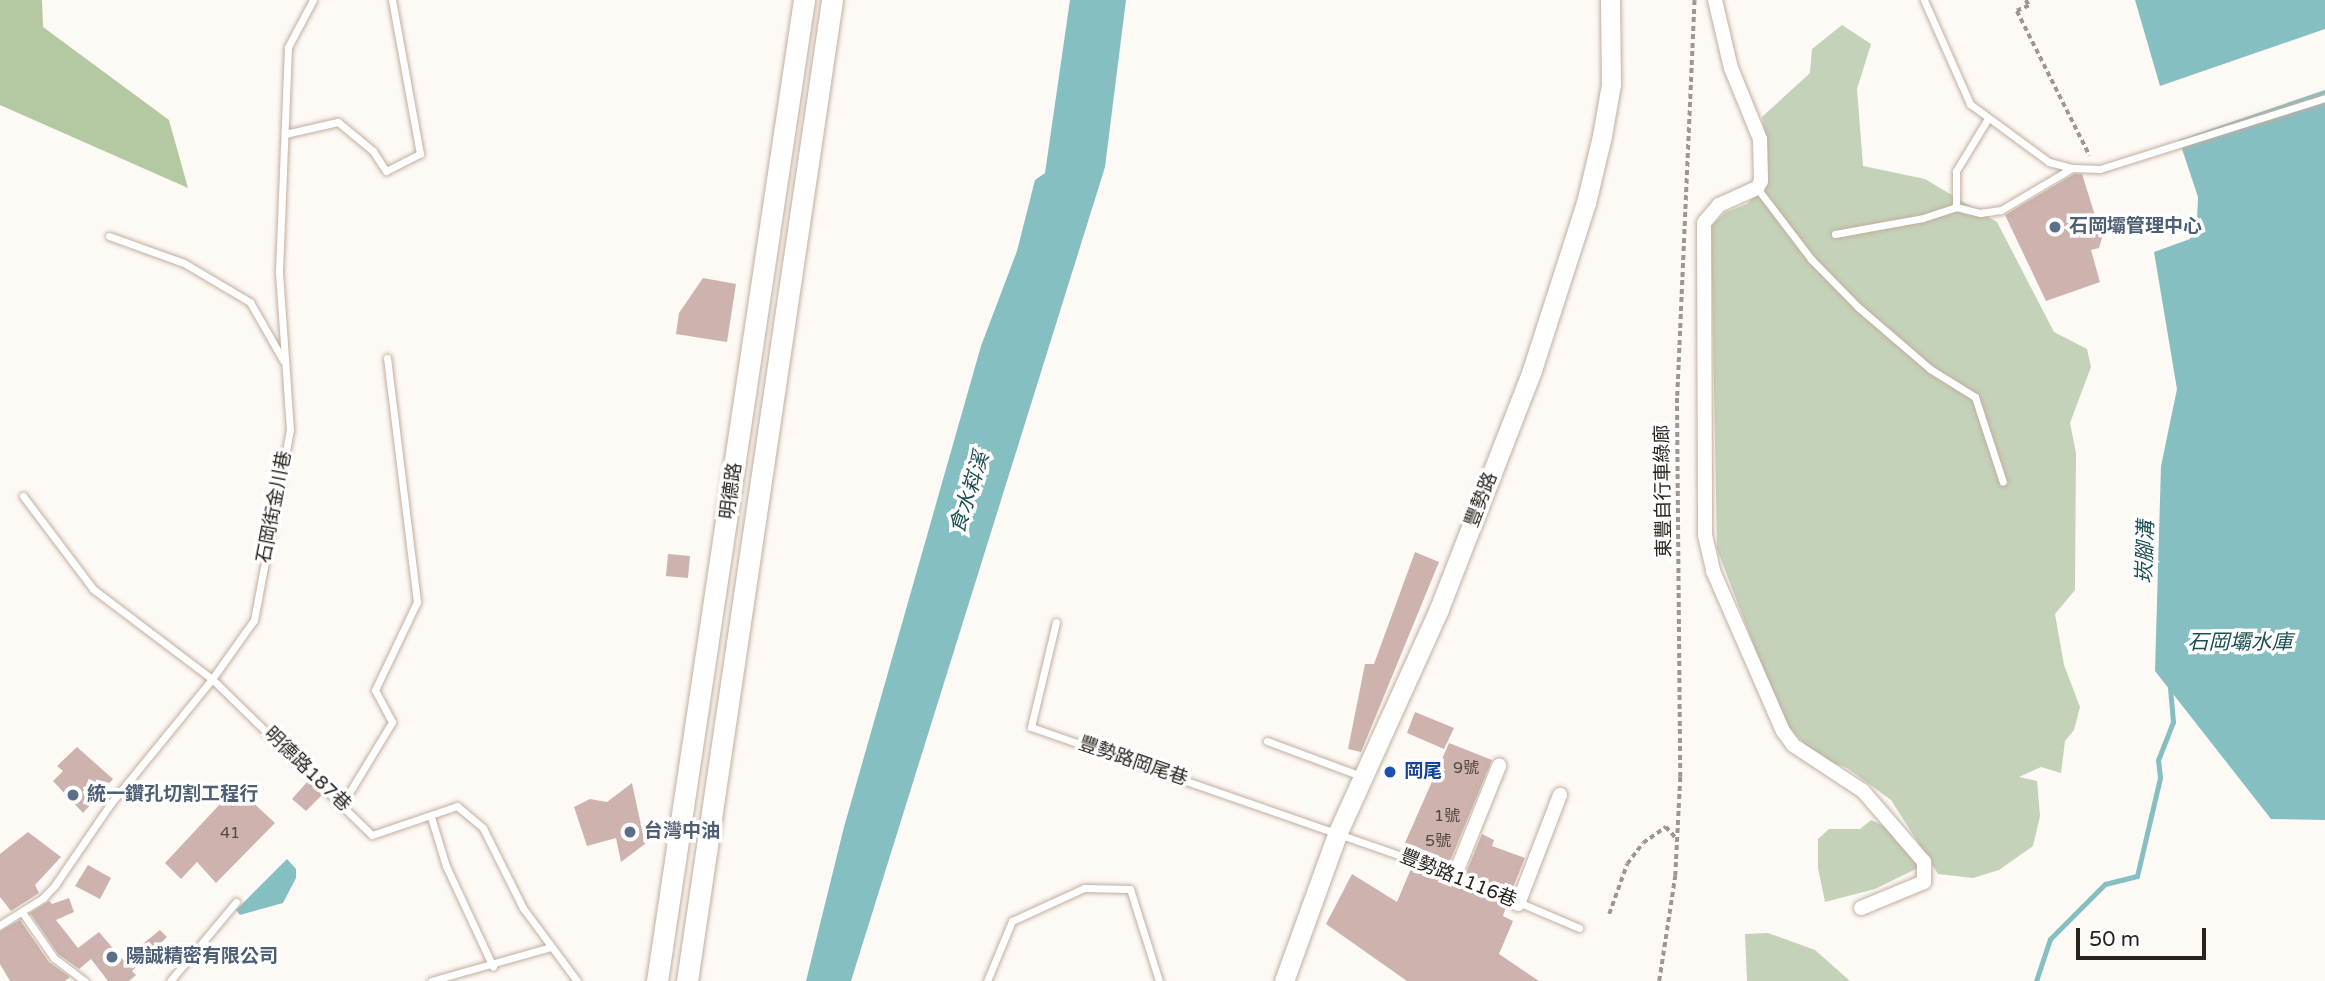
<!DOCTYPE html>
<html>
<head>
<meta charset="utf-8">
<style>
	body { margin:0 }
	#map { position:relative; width:2325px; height:981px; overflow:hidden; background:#fdf9f5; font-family:"Varela Round","Noto Sans TC",sans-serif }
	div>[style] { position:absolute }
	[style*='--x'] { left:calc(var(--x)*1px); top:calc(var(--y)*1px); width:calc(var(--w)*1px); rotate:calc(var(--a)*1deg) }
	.green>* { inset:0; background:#c4d2b9 }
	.forest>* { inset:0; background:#b4c9a1 }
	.water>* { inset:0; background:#86bfc2 }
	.stream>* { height:5px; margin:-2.5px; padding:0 2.5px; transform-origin:2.5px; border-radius:2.5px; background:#86bfc2 }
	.building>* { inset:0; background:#cdb2ad }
	.path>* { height:3.5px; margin-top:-1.75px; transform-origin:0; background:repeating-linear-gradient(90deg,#9c9792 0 5px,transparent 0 8.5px) }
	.roads { filter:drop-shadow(0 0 2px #c2ae9e) drop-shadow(0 0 2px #c2ae9e) }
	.lane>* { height:7px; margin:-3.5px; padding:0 3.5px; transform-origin:3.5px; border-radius:3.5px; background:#fff }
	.street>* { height:14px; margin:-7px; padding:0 7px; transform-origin:7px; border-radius:7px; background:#fff }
	.secondary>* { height:19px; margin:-9.5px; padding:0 9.5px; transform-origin:9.5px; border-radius:9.5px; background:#fff }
	.primary>* { height:21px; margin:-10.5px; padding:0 10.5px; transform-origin:10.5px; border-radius:10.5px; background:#fff }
	.dots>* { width:19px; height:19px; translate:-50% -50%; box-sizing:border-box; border:4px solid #fff; border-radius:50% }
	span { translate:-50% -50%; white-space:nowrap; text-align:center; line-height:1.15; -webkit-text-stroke:7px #fff; paint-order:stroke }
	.number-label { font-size:16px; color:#534740 }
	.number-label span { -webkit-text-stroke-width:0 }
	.service-label { font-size:19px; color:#4e5e75; font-weight:700 }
	.left { translate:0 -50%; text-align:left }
	.street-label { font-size:19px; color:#2a231c }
	.transit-label { font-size:19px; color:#164399; font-weight:700 }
	.water-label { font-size:21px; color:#1d5053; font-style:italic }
	.scale { position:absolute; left:2076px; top:928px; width:130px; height:32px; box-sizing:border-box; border:4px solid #2a231c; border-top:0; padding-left:9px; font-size:21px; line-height:24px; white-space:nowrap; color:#2a231c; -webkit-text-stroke:5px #fff; paint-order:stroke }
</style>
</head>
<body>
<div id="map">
	<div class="green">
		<i style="clip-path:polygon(1842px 25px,1871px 44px,1857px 89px,1863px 166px,1925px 179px,1997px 222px,2054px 332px,2087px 349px,2091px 367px,2070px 423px,2076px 453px,2075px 590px,2055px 614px,2064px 665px,2080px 707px,2074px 730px,2065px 741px,2061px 773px,2041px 767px,2019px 777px,2037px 781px,2040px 816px,2033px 846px,1999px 870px,1973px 878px,1938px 874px,1891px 800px,1847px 768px,1818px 757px,1783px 722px,1717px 549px,1711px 226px,1726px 212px,1747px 204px,1764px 186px,1768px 152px,1762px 117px,1810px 73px,1812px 49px)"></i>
		<i style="clip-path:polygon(1871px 820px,1904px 835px,1922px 866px,1875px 889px,1825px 902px,1818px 868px,1818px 839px,1829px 829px,1860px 829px)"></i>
		<i style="clip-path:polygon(1768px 933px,1815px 950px,1850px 981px,1747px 981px,1745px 934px)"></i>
	</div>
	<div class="forest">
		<i style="clip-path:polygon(0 0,42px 0,43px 27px,169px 120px,188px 188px,0 105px)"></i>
	</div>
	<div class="water">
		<i style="clip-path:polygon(1070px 0,1126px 0,1105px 167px,851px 981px,806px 981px,844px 827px,981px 346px,1017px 251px,1035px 180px,1045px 173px)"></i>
		<i style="clip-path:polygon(2135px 0,2325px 0,2325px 29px,2160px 86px)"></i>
		<i style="clip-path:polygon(2325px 90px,2325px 820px,2271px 819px,2155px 671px,2161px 466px,2177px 389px,2154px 252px,2190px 239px,2197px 221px,2198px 197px,2179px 140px)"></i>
		<i style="clip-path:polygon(287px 859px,296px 869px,296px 878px,283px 903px,240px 915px,236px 910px)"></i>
	</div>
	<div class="stream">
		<i style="--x:2036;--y:981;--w:44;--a:-71.6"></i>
		<i style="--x:2050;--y:939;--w:78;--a:-45"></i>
		<i style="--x:2105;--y:884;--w:33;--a:-14"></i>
		<i style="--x:2137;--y:876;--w:101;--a:-76.8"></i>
		<i style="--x:2160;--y:778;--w:18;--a:-96"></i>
		<i style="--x:2158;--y:760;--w:41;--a:-68.5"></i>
		<i style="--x:2173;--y:722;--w:38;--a:-95"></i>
	</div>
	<div class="building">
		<i style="clip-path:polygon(2074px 174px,2082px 174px,2102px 238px,2099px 248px,2091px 250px,2100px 282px,2046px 301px,2005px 215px)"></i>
		<i style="clip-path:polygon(703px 278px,736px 284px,727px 342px,676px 334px,679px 313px)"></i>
		<i style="clip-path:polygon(1415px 552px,1439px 562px,1361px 752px,1348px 749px,1365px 664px,1374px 664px)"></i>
		<i style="clip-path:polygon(668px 554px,690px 556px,688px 578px,666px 576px)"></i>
		<i style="clip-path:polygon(1415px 712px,1454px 728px,1444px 749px,1407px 733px)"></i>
		<i style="clip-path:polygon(1449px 743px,1492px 760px,1448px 866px,1416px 855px,1418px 851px,1404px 845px)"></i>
		<i style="clip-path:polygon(77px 747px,113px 779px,83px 813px,53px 781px,63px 771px,57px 766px)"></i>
		<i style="clip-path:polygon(308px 781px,322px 795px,306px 811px,292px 799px)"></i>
		<i style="clip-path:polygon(632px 783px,645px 844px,621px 862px,616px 838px,587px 846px,574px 807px,590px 799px,607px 802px)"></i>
		<i style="clip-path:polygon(236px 787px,275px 823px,216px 883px,197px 862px,181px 879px,165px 863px)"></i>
		<i style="clip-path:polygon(28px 832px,61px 857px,35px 885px,39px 893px,11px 911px,0 897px,0 854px)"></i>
		<i style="clip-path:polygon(1482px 834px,1494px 840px,1492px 846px,1525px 858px,1511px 892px,1466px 873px)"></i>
		<i style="clip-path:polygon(88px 865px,111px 878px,100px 899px,75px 886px)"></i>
		<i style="clip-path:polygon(1412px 866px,1507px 904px,1503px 916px,1513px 921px,1499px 954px,1539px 981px,1407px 981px,1326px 924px,1352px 874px,1397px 902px)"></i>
		<i style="clip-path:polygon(69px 898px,74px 912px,56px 920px,78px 948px,99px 932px,123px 960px,160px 930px,167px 937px,132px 971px,136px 975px,129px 981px,108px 981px,91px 959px,79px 969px,58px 954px,30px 913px,49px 901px,52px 904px)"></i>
		<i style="clip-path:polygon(20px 920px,49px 962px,70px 977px,65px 981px,10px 981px,0 964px,0 931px)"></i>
	</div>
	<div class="path">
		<i style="--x:2026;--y:0;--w:7;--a:63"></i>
		<i style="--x:2029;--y:6;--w:13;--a:157"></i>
		<i style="--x:2017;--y:11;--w:162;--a:63.3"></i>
		<i style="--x:1609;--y:914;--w:53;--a:-70.2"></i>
		<i style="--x:1627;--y:864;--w:26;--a:-53"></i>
		<i style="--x:1643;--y:843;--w:28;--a:-35"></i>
		<i style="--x:1666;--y:827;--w:15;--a:48"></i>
		<i style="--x:1659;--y:981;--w:106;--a:-81.3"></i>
		<i style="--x:1675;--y:876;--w:99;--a:-87.1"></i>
		<i style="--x:1680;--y:777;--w:381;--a:-90.5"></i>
		<i style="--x:1677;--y:396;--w:396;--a:-87.5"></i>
	</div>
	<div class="roads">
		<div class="lane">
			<i style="--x:1924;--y:0;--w:114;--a:66.1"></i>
			<i style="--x:1970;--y:104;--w:98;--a:36.3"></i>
			<i style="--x:2049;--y:162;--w:24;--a:15"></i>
			<i style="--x:2072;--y:168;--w:28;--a:2"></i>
			<i style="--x:2100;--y:169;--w:236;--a:-17.5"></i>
			<i style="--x:1987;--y:120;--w:60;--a:121.3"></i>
			<i style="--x:1956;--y:171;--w:36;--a:90"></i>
			<i style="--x:1956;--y:207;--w:25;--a:14"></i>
			<i style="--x:1980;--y:213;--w:21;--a:-8"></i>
			<i style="--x:2001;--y:210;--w:82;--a:-30.6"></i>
			<i style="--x:285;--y:134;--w:54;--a:-12.8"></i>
			<i style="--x:338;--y:122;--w:45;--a:39.6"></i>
			<i style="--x:373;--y:151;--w:24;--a:57"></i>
			<i style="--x:386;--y:171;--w:38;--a:-27"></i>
			<i style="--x:420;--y:154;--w:157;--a:-100.3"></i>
			<i style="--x:1757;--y:188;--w:89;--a:52.7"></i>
			<i style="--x:1811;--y:259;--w:67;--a:45.6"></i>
			<i style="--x:1858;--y:307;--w:95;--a:40.7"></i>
			<i style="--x:1930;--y:369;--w:53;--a:31.9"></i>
			<i style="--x:1975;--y:397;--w:89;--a:71.8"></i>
			<i style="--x:1835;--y:234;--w:89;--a:-10.3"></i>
			<i style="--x:1923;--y:218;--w:35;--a:-18"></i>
			<i style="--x:109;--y:236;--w:80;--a:19.8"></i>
			<i style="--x:184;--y:263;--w:77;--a:30.6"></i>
			<i style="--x:250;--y:302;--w:67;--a:60.4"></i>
			<i style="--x:23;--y:496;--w:116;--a:53"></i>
			<i style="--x:93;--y:589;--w:149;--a:37.1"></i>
			<i style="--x:212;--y:679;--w:223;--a:44.3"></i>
			<i style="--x:372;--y:835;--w:90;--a:-18.8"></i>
			<i style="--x:457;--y:806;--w:34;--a:40"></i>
			<i style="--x:483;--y:828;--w:89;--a:63.4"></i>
			<i style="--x:523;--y:908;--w:91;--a:53.5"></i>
			<i style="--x:1056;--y:622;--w:108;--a:103.4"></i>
			<i style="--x:1031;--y:727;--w:449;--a:19.2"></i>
			<i style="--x:1455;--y:875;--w:135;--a:23.1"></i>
			<i style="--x:1267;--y:741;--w:100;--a:20.4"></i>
			<i style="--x:343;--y:803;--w:95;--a:-58.8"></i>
			<i style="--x:392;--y:722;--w:36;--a:-118"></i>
			<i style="--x:375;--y:690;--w:98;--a:-64.5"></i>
			<i style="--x:417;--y:602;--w:246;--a:-97"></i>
			<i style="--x:431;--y:817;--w:51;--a:73"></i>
			<i style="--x:446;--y:866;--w:111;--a:65"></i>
			<i style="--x:22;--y:912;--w:56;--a:55.2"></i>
			<i style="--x:54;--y:958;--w:39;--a:37"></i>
			<i style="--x:0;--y:925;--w:51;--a:-32.1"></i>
			<i style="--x:43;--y:898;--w:18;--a:-47"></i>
			<i style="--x:55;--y:885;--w:99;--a:-55.7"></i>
			<i style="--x:111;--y:803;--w:160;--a:-50.8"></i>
			<i style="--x:212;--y:679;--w:72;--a:-54.6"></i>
			<i style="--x:254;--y:620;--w:193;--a:-79.3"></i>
			<i style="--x:290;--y:430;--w:159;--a:-94"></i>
			<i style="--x:279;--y:271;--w:224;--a:-87.7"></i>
			<i style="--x:288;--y:47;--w:53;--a:-62"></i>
			<i style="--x:170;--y:981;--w:103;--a:-50.1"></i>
			<i style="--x:431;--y:981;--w:125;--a:-15.8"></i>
			<i style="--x:987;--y:981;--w:65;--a:-67.4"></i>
			<i style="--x:1012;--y:921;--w:79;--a:-24.6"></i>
			<i style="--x:1084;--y:888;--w:46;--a:1.2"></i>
			<i style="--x:1130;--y:889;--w:96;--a:72.5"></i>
		</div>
		<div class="street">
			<i style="--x:1715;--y:0;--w:70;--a:76.8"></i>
			<i style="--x:1731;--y:68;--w:77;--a:67.8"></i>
			<i style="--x:1760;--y:139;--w:42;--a:88.6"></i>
			<i style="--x:1761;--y:181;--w:8;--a:120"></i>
			<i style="--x:1757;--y:188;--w:42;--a:155.9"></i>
			<i style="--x:1719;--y:205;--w:23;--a:130"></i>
			<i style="--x:1704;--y:223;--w:312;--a:89.8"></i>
			<i style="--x:1705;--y:535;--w:37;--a:77"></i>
			<i style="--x:1713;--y:571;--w:175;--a:66.4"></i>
			<i style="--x:1783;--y:731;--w:17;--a:54"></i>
			<i style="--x:1793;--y:745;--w:84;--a:33.3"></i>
			<i style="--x:1863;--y:791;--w:94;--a:49.3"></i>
			<i style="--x:1924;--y:862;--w:20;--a:90"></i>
			<i style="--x:1924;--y:882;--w:68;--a:157.6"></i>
			<i style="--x:1455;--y:875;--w:118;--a:-68"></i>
			<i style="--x:1518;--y:904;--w:117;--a:-68.9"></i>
		</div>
		<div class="secondary">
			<i style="--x:1284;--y:981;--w:158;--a:-70.1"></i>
			<i style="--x:1338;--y:832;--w:245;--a:-65.6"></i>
			<i style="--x:1439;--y:609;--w:256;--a:-68.7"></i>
			<i style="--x:1532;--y:370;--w:176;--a:-72.1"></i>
			<i style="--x:1586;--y:203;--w:69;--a:-76.6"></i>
			<i style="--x:1602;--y:136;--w:53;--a:-80.2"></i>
			<i style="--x:1611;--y:84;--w:84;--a:-90.7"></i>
		</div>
		<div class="primary">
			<i style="--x:657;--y:981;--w:992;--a:-81.48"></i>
			<i style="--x:687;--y:981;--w:992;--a:-81.59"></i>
		</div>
	</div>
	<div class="dots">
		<i style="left:2055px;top:227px;background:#5c6f8a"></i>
		<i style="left:1390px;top:772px;background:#1a4fb4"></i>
		<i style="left:73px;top:795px;background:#5c6f8a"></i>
		<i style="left:630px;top:832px;background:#5c6f8a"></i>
		<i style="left:112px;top:957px;background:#5c6f8a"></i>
	</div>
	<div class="number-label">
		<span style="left:1466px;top:768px">9號</span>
		<span style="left:1447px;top:816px">1號</span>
		<span style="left:230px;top:833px">41</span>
		<span style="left:1438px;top:841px">5號</span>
	</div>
	<div class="service-label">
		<span class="left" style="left:2069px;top:227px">石岡壩管理中心</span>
		<span class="left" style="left:87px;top:795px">統一鑽孔切割工程行</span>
		<span class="left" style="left:644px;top:832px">台灣中油</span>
		<span class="left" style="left:126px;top:957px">陽誠精密有限公司</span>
	</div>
	<div class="street-label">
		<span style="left:732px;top:491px;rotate:-82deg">明德路</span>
		<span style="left:1664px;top:491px;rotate:-91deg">東豐自行車綠廊</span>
		<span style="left:1482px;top:500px;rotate:-69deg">豐勢路</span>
		<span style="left:275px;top:507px;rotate:-79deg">石岡街金川巷</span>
		<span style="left:1133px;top:762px;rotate:19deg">豐勢路岡尾巷</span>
		<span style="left:307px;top:770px;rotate:44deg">明德路187巷</span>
		<span style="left:1458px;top:879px;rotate:22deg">豐勢路1116巷</span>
	</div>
	<div class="transit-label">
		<span class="left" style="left:1404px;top:772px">岡尾</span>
	</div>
	<div class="water-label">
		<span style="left:970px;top:493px;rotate:-72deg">食水嵙溪</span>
		<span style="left:2146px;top:552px;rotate:-88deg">崁腳溝</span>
		<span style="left:2240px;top:643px">石岡壩水庫</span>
	</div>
	<div class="scale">50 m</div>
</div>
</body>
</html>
